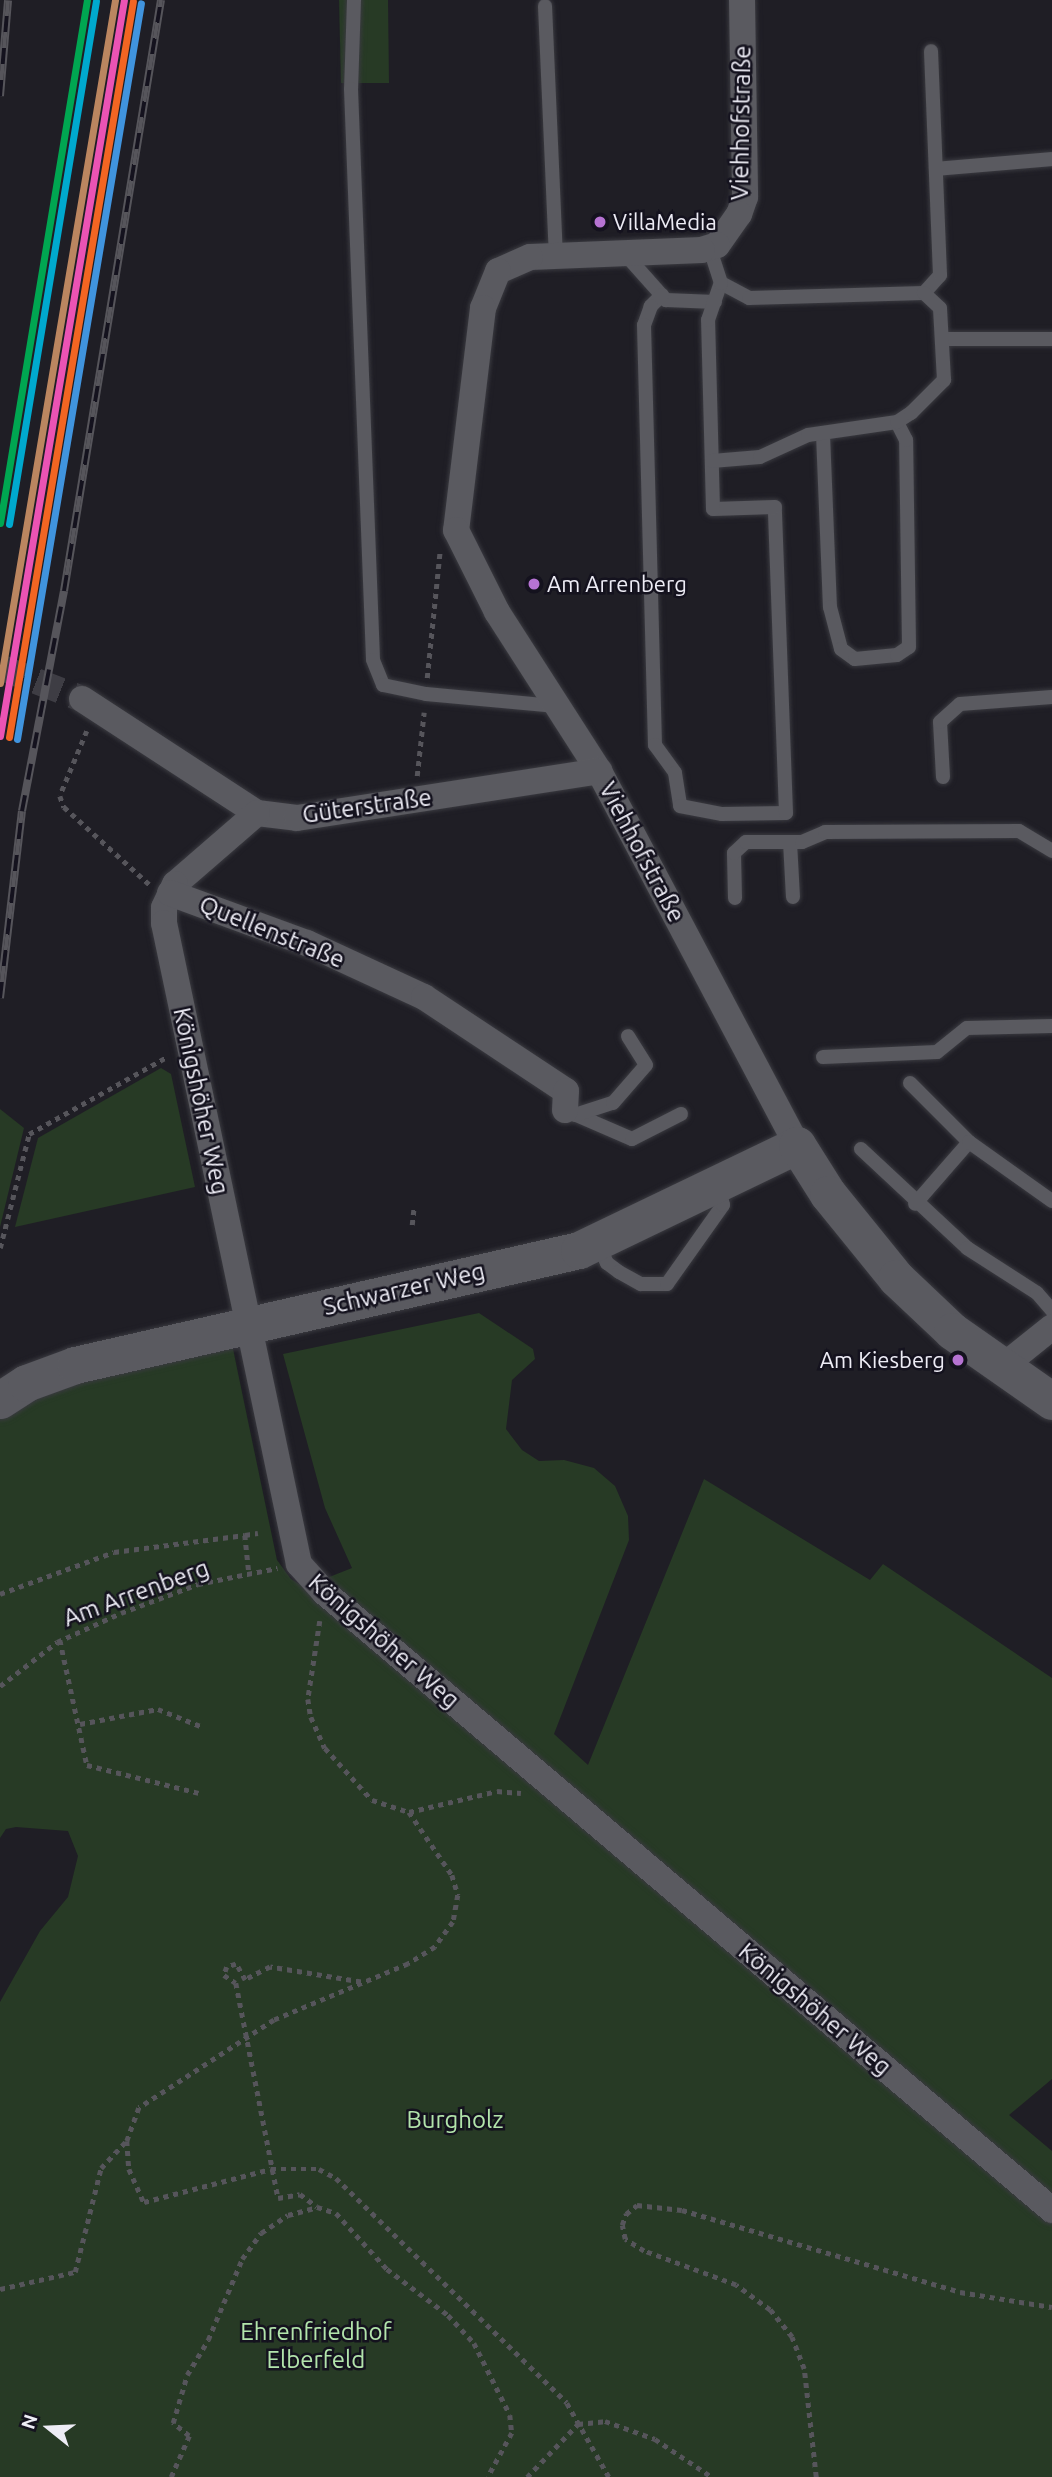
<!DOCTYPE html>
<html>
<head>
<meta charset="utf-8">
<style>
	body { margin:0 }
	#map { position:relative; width:1052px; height:2477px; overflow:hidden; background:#1f1e25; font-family:Ubuntu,sans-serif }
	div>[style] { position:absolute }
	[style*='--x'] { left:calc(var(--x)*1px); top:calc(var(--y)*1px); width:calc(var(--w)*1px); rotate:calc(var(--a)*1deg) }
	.green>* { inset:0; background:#273a25 }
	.street-tunnel>* { height:26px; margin-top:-13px; transform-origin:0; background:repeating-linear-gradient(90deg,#3e3d44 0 26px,transparent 0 39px) }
	.path>* { height:4.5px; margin-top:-2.25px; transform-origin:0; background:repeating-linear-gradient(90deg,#56555b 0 5px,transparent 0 10px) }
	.roads { filter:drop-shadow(0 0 2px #3a3a40) drop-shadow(0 0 2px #3a3a40) }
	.lane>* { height:14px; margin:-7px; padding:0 7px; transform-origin:7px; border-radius:7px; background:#5a5a60 }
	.street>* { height:26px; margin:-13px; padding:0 13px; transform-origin:13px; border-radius:13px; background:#5a5a60 }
	.secondary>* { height:37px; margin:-18.5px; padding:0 18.5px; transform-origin:18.5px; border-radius:18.5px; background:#5a5a60 }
	.rail>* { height:8px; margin-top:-4px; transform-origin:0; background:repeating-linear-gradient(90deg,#14121e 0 16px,#56555b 0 32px); box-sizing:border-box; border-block:2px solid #56555b }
	.rail-1>* { height:7px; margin:-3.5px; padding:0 3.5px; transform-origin:3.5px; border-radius:3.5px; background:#eb53b4 }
	.rail-2>* { height:7px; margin:-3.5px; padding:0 3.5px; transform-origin:3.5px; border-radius:3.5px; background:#f26522 }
	.rail-3>* { height:7px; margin:-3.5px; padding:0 3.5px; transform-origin:3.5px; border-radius:3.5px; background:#bb8660 }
	.rail-4>* { height:7px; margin:-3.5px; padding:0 3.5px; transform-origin:3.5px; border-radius:3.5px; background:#4094de }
	.rail-5>* { height:7px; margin:-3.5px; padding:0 3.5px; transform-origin:3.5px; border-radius:3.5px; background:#00a651 }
	.rail-6>* { height:7px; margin:-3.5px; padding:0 3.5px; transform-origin:3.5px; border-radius:3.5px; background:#00a9ce }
	.dots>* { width:19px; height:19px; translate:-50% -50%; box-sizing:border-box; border:4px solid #14121e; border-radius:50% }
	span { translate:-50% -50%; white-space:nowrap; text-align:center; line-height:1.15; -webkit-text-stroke:5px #14121e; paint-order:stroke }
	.bus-label { font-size:22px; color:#edecf5 }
	.left { translate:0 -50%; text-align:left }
	.right { translate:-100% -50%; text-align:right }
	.street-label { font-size:24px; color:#edecf5 }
	.park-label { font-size:24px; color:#b2e4ab }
	.north { position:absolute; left:14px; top:2393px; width:70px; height:70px; -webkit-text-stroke:5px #14121e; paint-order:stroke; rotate:288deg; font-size:19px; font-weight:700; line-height:28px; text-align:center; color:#edecf5 }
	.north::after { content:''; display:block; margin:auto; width:24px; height:32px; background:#edecf5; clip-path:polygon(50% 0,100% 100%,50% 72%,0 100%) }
</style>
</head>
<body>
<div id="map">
	<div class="green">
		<i style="clip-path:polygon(339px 0,388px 0,389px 83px,341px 83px)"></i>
		<i style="clip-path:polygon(161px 1068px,171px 1074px,195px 1187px,15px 1227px,38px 1138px)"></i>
		<i style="clip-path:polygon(0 1109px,24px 1128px,0 1227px)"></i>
		<i style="clip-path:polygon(479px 1313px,533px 1349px,535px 1359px,512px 1380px,506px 1429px,522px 1450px,539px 1461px,564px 1460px,594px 1468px,615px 1486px,628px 1516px,629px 1540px,554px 1734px,588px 1765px,704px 1479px,870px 1580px,883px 1564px,1052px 1678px,1052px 2079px,1009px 2115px,1052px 2151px,1052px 2477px,0 2477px,0 2002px,40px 1931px,68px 1897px,78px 1856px,68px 1831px,16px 1827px,6px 1829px,0 1838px,0 1418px,43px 1391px,232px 1344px,277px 1560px,291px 1579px,304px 1587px,352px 1568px,325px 1508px,283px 1354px)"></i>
	</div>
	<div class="street-tunnel">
		<i style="--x:0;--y:667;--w:88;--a:21.3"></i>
	</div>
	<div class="path">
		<i style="--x:427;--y:678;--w:128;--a:-84.2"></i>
		<i style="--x:87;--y:731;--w:70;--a:112.6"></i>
		<i style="--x:60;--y:796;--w:12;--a:70"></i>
		<i style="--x:64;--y:807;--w:115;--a:42.2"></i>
		<i style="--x:417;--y:776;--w:64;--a:-83.8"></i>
		<i style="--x:412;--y:1225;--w:18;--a:-84"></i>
		<i style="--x:0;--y:1248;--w:118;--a:-75.7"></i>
		<i style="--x:29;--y:1134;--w:158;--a:-29.2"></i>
		<i style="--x:245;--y:1535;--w:13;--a:-9"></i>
		<i style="--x:0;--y:1594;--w:121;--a:-20.2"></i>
		<i style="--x:114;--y:1552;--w:132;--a:-7.4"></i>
		<i style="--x:245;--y:1535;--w:39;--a:84"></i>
		<i style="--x:320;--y:1621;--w:79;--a:98.7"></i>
		<i style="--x:308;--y:1699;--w:18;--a:81"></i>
		<i style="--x:311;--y:1717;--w:34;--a:66"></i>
		<i style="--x:325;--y:1748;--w:70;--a:47.9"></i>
		<i style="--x:372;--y:1800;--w:39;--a:18"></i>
		<i style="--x:409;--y:1812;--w:90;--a:-13.4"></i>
		<i style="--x:497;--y:1791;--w:24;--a:5"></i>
		<i style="--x:60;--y:1640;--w:128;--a:77.8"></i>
		<i style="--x:87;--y:1765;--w:115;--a:14"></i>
		<i style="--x:0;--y:1686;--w:72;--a:-37.7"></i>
		<i style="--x:57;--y:1642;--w:70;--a:-24.4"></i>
		<i style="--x:121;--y:1613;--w:82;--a:-20.6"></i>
		<i style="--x:198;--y:1584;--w:81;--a:-11.4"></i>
		<i style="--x:80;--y:1724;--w:79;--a:-10.9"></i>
		<i style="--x:158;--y:1709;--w:48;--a:21.8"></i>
		<i style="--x:409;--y:1812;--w:76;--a:55.7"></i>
		<i style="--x:452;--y:1875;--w:21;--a:73"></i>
		<i style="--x:458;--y:1895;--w:27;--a:100"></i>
		<i style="--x:453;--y:1922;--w:31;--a:126"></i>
		<i style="--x:435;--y:1947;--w:32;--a:148"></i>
		<i style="--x:408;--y:1964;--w:145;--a:157.3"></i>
		<i style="--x:274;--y:2020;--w:161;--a:146.9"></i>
		<i style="--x:139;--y:2108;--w:35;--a:110"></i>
		<i style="--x:127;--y:2141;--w:28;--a:86"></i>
		<i style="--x:129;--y:2169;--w:36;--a:66"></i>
		<i style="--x:144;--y:2202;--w:131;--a:-14.6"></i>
		<i style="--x:271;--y:2169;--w:48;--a:0"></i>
		<i style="--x:319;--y:2169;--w:19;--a:28"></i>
		<i style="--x:336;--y:2178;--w:322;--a:44.2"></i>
		<i style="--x:567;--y:2403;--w:85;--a:60.4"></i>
		<i style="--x:361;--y:1982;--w:92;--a:-170.6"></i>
		<i style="--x:270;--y:1967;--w:28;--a:153"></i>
		<i style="--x:245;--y:1980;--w:18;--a:-119"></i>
		<i style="--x:236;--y:1964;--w:9;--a:162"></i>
		<i style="--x:227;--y:1967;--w:9;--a:111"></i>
		<i style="--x:224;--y:1975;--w:14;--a:34"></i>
		<i style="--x:236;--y:1983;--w:219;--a:78.9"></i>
		<i style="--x:278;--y:2198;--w:22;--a:-10"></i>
		<i style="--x:300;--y:2194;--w:21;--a:37"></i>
		<i style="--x:317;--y:2207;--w:20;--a:18"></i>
		<i style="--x:336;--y:2213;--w:76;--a:47.7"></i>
		<i style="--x:387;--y:2269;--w:76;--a:37"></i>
		<i style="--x:448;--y:2315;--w:38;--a:47"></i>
		<i style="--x:474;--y:2343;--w:80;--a:63.4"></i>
		<i style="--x:510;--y:2415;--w:18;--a:84"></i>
		<i style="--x:512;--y:2433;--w:50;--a:118.6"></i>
		<i style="--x:0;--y:2289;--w:77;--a:-12.8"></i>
		<i style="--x:75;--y:2272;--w:107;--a:-76"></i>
		<i style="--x:101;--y:2168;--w:37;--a:-47"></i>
		<i style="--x:171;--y:2477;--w:45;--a:-66.3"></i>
		<i style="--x:189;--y:2436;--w:21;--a:-141"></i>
		<i style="--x:173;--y:2423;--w:50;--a:-73.7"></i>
		<i style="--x:187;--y:2375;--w:41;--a:-59"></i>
		<i style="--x:208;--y:2340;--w:88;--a:-67.2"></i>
		<i style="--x:242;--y:2259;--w:32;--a:-54"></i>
		<i style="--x:261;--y:2233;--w:32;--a:-34"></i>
		<i style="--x:288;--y:2215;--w:30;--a:-15"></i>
		<i style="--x:527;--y:2477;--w:74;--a:-46.1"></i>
		<i style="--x:578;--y:2424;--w:27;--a:-6"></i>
		<i style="--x:605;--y:2421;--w:53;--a:19.8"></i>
		<i style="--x:655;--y:2439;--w:69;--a:33.7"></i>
		<i style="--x:816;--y:2477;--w:109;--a:-96.3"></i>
		<i style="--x:804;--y:2369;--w:34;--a:-111"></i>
		<i style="--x:792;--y:2337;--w:35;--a:-129"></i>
		<i style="--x:770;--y:2310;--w:42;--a:-143.7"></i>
		<i style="--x:736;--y:2285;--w:98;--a:-159.7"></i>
		<i style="--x:644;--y:2251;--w:22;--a:-148"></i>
		<i style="--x:625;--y:2239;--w:14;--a:-102"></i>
		<i style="--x:622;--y:2225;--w:12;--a:-70"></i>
		<i style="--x:626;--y:2214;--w:14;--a:-39"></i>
		<i style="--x:637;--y:2205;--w:45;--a:6.3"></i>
		<i style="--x:682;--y:2210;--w:290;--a:16.4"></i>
		<i style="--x:960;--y:2292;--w:93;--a:9.3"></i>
	</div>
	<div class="roads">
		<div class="lane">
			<i style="--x:354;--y:0;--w:89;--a:91.9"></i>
			<i style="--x:351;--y:89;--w:571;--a:87.79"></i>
			<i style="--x:373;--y:660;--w:27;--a:68"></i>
			<i style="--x:383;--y:685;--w:44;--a:11.8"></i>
			<i style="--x:426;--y:694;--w:131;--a:5.3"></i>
			<i style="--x:545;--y:6;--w:249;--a:87.5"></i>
			<i style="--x:936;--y:169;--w:116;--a:-4.9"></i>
			<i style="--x:625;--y:254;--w:62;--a:48.3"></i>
			<i style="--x:666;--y:300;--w:49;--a:2.3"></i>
			<i style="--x:721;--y:283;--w:32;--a:28"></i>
			<i style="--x:749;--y:298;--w:175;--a:-1.6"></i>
			<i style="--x:924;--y:293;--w:24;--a:-48"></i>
			<i style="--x:940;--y:275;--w:224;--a:-92.3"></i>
			<i style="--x:662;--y:295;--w:16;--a:135"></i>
			<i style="--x:651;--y:306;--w:20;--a:110"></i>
			<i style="--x:644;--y:325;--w:420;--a:88.5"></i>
			<i style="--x:655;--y:745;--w:34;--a:54"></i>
			<i style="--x:675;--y:773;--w:33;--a:81"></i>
			<i style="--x:680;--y:806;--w:43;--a:10.8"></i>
			<i style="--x:722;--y:814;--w:64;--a:-0.9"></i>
			<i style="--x:786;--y:813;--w:306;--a:-92.1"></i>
			<i style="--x:775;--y:507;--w:62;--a:178.2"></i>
			<i style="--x:713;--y:509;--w:189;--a:-91.5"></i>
			<i style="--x:708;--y:320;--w:39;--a:-71"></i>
			<i style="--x:721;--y:283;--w:38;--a:-108"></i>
			<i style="--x:943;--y:339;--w:109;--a:0"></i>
			<i style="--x:823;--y:434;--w:173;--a:87.7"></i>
			<i style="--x:830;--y:607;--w:43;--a:75.3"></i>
			<i style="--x:841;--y:649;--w:17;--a:36"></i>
			<i style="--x:855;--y:659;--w:42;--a:-5.4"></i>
			<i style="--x:897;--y:655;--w:14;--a:-34"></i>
			<i style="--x:909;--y:647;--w:207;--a:-90.8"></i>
			<i style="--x:906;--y:440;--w:20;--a:-117"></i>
			<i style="--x:712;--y:461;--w:48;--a:-4.8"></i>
			<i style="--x:760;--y:457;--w:53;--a:-24.6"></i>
			<i style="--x:808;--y:435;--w:90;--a:-8.3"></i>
			<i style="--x:897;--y:422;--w:17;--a:-33"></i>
			<i style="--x:911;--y:413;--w:47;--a:-45"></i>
			<i style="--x:944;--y:380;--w:72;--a:-93.2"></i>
			<i style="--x:940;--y:308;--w:22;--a:-137"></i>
			<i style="--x:943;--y:777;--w:55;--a:-93.1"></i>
			<i style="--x:940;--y:722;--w:27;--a:-42"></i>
			<i style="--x:960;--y:704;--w:92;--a:-4.4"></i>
			<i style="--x:790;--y:842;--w:55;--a:86.9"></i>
			<i style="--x:735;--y:898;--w:45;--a:-91.3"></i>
			<i style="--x:734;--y:853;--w:16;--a:-43"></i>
			<i style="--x:746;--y:842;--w:56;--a:0"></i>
			<i style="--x:802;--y:842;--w:25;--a:-23"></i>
			<i style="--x:825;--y:832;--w:194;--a:-0.3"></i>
			<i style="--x:1019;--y:831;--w:39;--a:31"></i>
			<i style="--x:823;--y:1057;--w:114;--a:-2.5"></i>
			<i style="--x:937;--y:1052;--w:38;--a:-39"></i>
			<i style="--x:967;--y:1028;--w:85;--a:-1.3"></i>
			<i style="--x:910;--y:1083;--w:83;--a:45"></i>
			<i style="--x:969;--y:1142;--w:82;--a:131.1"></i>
			<i style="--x:565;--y:1110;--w:73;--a:23.4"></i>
			<i style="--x:632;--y:1139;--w:55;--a:-27"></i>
			<i style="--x:575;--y:1115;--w:40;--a:-18"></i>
			<i style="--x:613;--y:1103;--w:50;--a:-49"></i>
			<i style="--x:646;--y:1065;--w:34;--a:-122"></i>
			<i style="--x:969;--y:1142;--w:102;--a:35.4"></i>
			<i style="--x:861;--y:1149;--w:145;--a:43"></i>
			<i style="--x:967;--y:1248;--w:83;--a:32.7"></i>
			<i style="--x:1037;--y:1293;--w:23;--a:49"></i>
			<i style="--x:598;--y:1243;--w:22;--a:66"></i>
			<i style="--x:607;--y:1263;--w:15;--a:37"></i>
			<i style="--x:619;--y:1272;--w:25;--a:29"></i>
			<i style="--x:641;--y:1284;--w:26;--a:0"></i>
			<i style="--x:667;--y:1284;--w:97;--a:-54.7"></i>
			<i style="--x:723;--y:1205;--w:21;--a:-104"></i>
		</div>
		<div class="street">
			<i style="--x:742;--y:0;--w:197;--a:89.1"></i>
			<i style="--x:745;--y:197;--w:18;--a:109"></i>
			<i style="--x:739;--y:214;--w:38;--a:125"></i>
			<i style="--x:717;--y:245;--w:16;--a:162"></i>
			<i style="--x:702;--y:250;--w:172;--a:177.7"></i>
			<i style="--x:530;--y:257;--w:35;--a:156"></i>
			<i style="--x:498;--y:271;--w:40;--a:112"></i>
			<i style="--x:483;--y:308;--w:224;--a:96.9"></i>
			<i style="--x:456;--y:530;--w:92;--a:63.4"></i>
			<i style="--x:497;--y:612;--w:189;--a:57.3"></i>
			<i style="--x:599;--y:771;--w:423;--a:62.1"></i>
			<i style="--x:82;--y:699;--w:209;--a:33.1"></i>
			<i style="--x:257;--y:813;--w:40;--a:7.1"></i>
			<i style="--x:297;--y:818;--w:306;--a:-8.8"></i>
			<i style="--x:257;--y:813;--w:108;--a:139.1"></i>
			<i style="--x:175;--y:884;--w:26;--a:115"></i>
			<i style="--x:164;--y:908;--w:15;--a:90"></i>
			<i style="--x:164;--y:923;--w:655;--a:78.11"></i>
			<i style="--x:299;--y:1564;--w:38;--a:48"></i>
			<i style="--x:324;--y:1592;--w:955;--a:40.33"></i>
			<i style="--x:170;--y:893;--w:146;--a:20.1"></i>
			<i style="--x:307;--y:943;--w:129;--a:24.8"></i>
			<i style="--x:424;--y:997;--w:170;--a:33.5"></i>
			<i style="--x:566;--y:1091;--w:19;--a:93"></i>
			<i style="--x:1001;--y:1368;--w:65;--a:-38.8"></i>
		</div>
		<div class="secondary">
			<i style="--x:0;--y:1400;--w:31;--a:-33"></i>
			<i style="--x:26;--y:1383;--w:52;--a:-20.2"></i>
			<i style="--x:75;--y:1365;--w:517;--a:-12.85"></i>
			<i style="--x:579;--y:1250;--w:242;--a:-25.7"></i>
			<i style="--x:797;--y:1145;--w:58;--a:57.7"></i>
			<i style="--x:828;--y:1194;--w:108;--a:51"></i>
			<i style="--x:896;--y:1278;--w:77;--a:43.4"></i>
			<i style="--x:952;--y:1331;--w:122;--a:35"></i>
		</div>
	</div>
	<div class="rail">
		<i style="--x:0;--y:96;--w:96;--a:-85.2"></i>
		<i style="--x:0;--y:998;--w:188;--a:-83.3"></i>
		<i style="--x:22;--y:811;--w:224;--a:-79.2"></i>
		<i style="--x:64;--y:591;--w:599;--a:-80.68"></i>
	</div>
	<div class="rail-1">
		<i style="--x:0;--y:736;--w:746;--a:-80.44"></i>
	</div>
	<div class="rail-2">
		<i style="--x:9;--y:737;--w:746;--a:-80.44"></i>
	</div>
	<div class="rail-3">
		<i style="--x:0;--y:683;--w:693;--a:-80.44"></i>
	</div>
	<div class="rail-4">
		<i style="--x:17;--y:739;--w:746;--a:-80.44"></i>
	</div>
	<div class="rail-5">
		<i style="--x:0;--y:523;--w:530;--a:-80.56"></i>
	</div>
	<div class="rail-6">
		<i style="--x:9;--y:524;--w:530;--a:-80.56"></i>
	</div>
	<div class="dots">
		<i style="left:600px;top:222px;background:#b673d3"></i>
		<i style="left:534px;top:584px;background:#b673d3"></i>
		<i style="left:958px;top:1360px;background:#b673d3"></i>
	</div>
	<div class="bus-label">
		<span class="left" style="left:613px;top:222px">VillaMedia</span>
		<span class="left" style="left:547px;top:584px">Am Arrenberg</span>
		<span class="right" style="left:945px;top:1360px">Am Kiesberg</span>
	</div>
	<div class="street-label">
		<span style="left:741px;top:123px;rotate:-89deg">Viehhofstraße</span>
		<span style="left:367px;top:806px;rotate:-8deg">Güterstraße</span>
		<span style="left:642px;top:852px;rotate:62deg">Viehhofstraße</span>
		<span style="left:272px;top:932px;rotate:22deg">Quellenstraße</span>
		<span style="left:201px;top:1101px;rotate:78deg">Königshöher Weg</span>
		<span style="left:404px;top:1289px;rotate:-13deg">Schwarzer Weg</span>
		<span style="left:136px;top:1593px;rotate:-20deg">Am Arrenberg</span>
		<span style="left:384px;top:1641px;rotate:41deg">Königshöher Weg</span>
		<span style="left:815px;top:2009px;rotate:40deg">Königshöher Weg</span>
	</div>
	<div class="park-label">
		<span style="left:455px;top:2120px">Burgholz</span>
		<span style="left:316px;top:2346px">Ehrenfriedhof<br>Elberfeld</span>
	</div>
	<div class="north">N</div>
</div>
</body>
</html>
